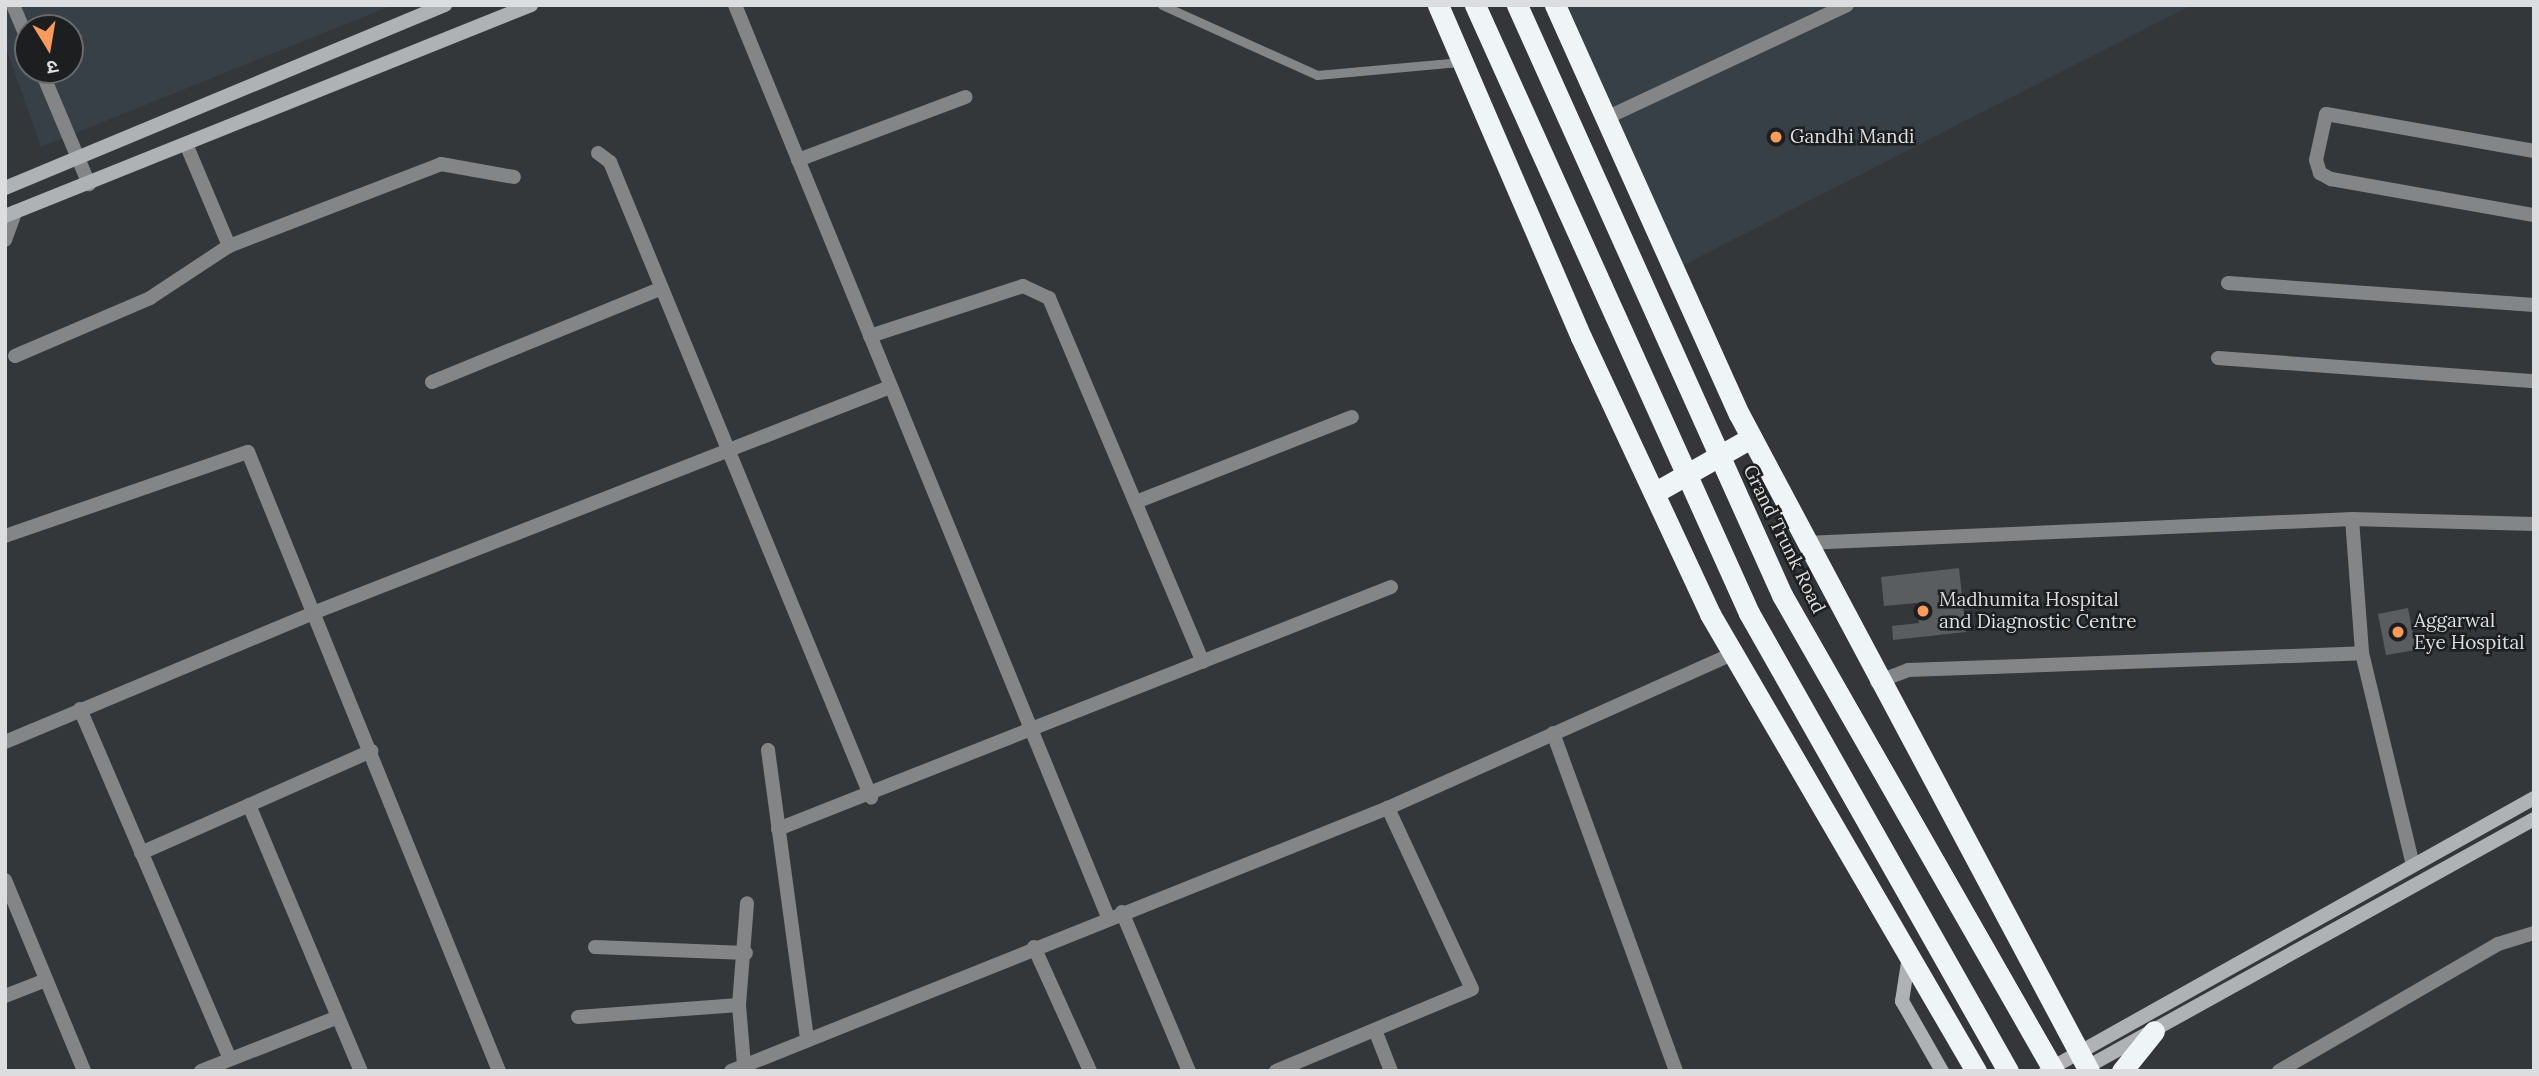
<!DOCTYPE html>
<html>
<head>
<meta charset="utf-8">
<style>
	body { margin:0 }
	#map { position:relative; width:2539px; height:1076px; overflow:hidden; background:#333739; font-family:Lora,"Noto Sans Devanagari",serif }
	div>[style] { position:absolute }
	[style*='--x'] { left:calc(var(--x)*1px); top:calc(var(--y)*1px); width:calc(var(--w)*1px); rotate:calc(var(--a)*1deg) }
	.built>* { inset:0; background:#364046 }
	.building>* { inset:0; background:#595d5f }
	.lane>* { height:9px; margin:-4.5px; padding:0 4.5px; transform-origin:4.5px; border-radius:4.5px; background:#848586 }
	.street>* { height:14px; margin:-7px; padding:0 7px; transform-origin:7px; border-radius:7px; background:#848586 }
	.secondary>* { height:14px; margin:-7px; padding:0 7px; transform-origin:7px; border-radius:7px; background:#afb2b4 }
	.highway>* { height:21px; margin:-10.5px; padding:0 10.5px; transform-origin:10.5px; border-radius:10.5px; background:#eff4f6 }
	.highway-bridge>* { height:21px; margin:-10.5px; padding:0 10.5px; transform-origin:10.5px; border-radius:10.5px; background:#eff4f6 }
	.dots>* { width:19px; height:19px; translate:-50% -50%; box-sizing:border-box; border:4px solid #1c1e1f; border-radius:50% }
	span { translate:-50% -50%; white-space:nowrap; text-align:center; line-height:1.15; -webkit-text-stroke:5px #1c1e1f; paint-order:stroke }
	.poi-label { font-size:19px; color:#dbdddf }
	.left { translate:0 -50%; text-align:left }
	.street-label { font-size:19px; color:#dbdddf }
	.frame { position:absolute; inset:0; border:7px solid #dbdddf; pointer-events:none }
	.north { position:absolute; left:14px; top:14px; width:70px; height:70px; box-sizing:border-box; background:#1c1e1f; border:2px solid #686a6c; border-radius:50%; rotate:169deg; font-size:19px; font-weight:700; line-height:28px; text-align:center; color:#dbdddf }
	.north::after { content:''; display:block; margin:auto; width:24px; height:32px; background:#ff9b5a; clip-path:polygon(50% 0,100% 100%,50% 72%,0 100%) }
</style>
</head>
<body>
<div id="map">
	<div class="built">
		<i style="clip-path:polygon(evenodd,5px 5px,393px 5px,41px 147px,5px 45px,5px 5px,28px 28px,70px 28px,70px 70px,28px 70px,28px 28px)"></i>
		<i style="clip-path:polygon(1564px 5px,2192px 5px,1674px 270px)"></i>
	</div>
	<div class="building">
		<i style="clip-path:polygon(1959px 568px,1966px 632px,1893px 640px,1892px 626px,1919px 623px,1917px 603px,1884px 606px,1881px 577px)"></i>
		<i style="clip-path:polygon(2408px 608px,2416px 650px,2386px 655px,2378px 614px)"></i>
	</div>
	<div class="lane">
		<i style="--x:1162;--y:5;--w:170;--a:24.3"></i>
		<i style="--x:1317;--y:75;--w:145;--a:-5.2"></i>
	</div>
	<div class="street">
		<i style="--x:13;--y:5;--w:39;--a:67"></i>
		<i style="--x:735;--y:5;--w:985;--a:67.76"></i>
		<i style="--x:41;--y:70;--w:124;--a:67.2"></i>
		<i style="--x:1606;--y:118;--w:266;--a:-25.1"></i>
		<i style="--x:186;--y:144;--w:111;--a:67.1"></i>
		<i style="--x:229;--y:246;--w:227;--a:-21.1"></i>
		<i style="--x:441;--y:164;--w:74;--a:10.1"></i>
		<i style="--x:2534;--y:151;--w:211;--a:-169.9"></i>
		<i style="--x:2326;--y:114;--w:47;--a:102.3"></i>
		<i style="--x:2316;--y:160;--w:14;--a:73"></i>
		<i style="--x:2320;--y:173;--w:13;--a:29"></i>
		<i style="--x:2331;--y:179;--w:206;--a:10.1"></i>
		<i style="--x:598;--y:153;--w:15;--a:37"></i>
		<i style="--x:610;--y:162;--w:687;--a:67.66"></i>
		<i style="--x:798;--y:160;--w:179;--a:-20.6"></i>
		<i style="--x:5;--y:240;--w:30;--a:-70"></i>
		<i style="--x:2228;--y:283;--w:307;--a:4.1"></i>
		<i style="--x:870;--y:336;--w:161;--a:-18.1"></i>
		<i style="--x:1023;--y:286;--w:29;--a:25"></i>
		<i style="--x:1049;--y:298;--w:395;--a:67.1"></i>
		<i style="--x:15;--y:356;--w:147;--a:-23.2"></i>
		<i style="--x:150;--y:298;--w:95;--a:-33.4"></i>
		<i style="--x:2218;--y:358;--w:317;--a:4.2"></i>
		<i style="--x:432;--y:382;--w:246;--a:-22.2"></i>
		<i style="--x:1136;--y:502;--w:232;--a:-21.5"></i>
		<i style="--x:2352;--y:519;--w:134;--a:85.7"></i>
		<i style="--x:2362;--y:653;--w:218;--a:76.5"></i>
		<i style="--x:5;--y:536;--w:257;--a:-19.1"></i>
		<i style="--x:248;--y:452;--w:668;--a:67.93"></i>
		<i style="--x:1805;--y:543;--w:548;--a:-2.51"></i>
		<i style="--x:2352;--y:519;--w:182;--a:1.6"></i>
		<i style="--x:1877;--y:682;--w:33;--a:-21"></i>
		<i style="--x:1908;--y:670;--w:454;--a:-2.1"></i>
		<i style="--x:80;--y:709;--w:381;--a:66.8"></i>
		<i style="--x:1553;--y:733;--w:360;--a:70"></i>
		<i style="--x:5;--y:742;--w:334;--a:-22.7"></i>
		<i style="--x:313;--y:613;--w:620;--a:-21.39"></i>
		<i style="--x:768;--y:750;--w:293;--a:82.3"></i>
		<i style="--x:249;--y:805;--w:289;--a:67.2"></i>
		<i style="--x:778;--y:829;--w:659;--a:-21.54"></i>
		<i style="--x:141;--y:853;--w:252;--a:-23.9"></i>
		<i style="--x:5;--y:880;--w:207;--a:67.5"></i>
		<i style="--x:1122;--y:912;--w:173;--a:67.2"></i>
		<i style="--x:595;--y:947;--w:151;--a:2.3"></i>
		<i style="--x:1034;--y:947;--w:136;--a:65.7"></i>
		<i style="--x:5;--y:996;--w:44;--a:-21.3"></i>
		<i style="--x:578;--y:1017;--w:161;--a:-4.3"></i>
		<i style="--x:1375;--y:1030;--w:44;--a:68.7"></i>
		<i style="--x:744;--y:1065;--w:60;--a:-94.8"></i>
		<i style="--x:739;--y:1005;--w:102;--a:-85.5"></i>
		<i style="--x:201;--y:1071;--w:147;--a:-21.5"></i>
		<i style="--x:731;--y:1071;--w:708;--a:-21.82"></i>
		<i style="--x:1388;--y:808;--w:378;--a:-24.1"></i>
		<i style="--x:1276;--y:1071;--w:212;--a:-22.7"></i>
		<i style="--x:1472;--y:989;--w:200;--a:-114.9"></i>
		<i style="--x:2279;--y:1071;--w:253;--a:-30.1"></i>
		<i style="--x:2498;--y:944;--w:38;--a:-17"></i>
	</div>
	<div class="secondary">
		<i style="--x:5;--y:188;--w:477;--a:-22.6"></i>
		<i style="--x:5;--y:216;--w:567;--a:-21.86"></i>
		<i style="--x:1909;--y:956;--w:46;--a:98.8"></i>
		<i style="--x:1902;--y:1001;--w:81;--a:60.3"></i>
		<i style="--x:2087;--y:1067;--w:511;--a:-29.02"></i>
		<i style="--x:2046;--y:1071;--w:559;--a:-29.22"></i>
	</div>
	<div class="highway">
		<i style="--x:1438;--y:5;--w:361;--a:66.7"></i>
		<i style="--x:1581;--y:337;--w:306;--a:65"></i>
		<i style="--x:1710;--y:614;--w:529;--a:59.8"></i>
		<i style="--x:1555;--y:5;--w:448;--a:65.8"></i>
		<i style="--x:1739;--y:414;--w:744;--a:61.95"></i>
		<i style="--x:1654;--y:493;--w:112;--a:-29.6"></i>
		<i style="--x:2122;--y:1071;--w:51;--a:-51.3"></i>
	</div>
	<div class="highway-bridge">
		<i style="--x:1475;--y:5;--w:667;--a:65.74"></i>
		<i style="--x:1749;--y:613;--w:526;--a:60.51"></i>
		<i style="--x:1517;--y:5;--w:647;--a:65.81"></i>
		<i style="--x:1782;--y:595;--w:548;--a:60.26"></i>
	</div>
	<div class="dots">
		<i style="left:1776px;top:137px;background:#ff9b5a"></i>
		<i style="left:1923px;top:611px;background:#ff9b5a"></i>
		<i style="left:2398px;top:632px;background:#ff9b5a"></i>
	</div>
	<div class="poi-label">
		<span class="left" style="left:1790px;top:137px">Gandhi Mandi</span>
		<span class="left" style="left:1939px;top:611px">Madhumita Hospital<br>and Diagnostic Centre</span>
		<span class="left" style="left:2414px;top:632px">Aggarwal<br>Eye Hospital</span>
	</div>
	<div class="street-label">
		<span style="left:1784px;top:539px;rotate:64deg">Grand Trunk Road</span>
	</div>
	<div class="frame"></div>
	<div class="north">उ</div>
</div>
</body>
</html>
